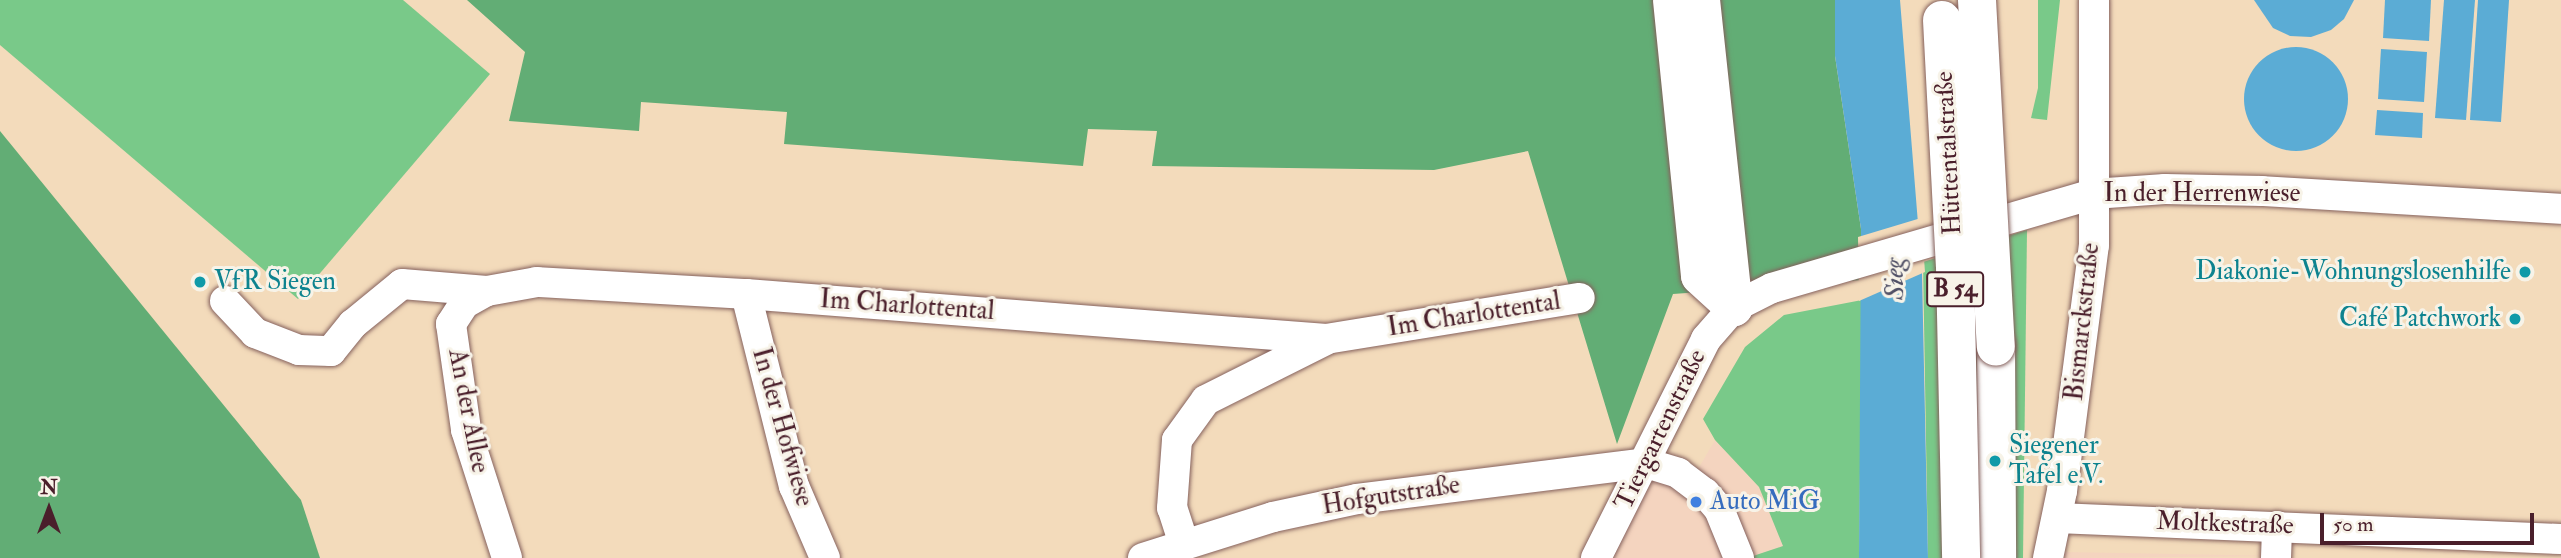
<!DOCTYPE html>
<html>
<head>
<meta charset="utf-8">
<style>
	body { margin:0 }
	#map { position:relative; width:2561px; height:558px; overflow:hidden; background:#f3dbbb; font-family:"IM FELL Double Pica",serif }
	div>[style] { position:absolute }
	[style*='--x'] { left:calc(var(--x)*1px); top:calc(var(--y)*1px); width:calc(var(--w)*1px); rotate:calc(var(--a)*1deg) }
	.built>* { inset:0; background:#f4d4bf }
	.green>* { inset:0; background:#79c989 }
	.forest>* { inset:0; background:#62ad75 }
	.water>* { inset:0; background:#5bacd5 }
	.round { border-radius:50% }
	.pier>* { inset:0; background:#f3dbbb }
	.roads { filter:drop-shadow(0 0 2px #85615d) drop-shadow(0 0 2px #85615d) }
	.minor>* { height:30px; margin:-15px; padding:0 15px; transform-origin:15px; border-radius:15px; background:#fff }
	.highway>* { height:38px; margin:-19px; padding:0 19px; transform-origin:19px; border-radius:19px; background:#fff }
	.bridges { filter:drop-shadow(0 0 2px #85615d) drop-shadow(0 0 2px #85615d) }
	.highway-bridge>* { height:38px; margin:-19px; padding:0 19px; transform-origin:19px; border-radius:19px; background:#fff }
	.dots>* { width:19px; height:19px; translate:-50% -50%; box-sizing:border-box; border:4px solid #f7f3e8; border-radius:50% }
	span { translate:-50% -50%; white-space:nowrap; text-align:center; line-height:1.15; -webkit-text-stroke:6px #f7f3e8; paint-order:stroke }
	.shield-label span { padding:2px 5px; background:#f7f3e8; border:2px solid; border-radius:5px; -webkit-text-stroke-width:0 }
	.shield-label { font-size:24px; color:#4a1f2b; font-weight:700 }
	.street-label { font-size:26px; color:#4a1f2b }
	.culture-label { font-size:26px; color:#0d838f }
	.right { translate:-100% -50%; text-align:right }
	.left { translate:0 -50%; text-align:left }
	.shop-label { font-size:26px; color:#366cbe }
	.water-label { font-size:28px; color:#505066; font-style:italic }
	.north { position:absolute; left:14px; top:474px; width:70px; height:70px; -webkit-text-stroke:5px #f7f3e8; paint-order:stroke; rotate:0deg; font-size:19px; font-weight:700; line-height:28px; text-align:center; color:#4a1f2b }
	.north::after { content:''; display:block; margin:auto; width:24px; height:32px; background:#4a1f2b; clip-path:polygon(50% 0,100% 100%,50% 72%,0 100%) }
	.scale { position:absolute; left:2320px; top:513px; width:214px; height:32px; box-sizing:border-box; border:4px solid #4a1f2b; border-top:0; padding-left:9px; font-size:21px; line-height:24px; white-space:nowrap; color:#4a1f2b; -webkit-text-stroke:5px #f7f3e8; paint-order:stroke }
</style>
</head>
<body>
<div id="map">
	<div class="built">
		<i style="clip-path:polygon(1715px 440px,1759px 487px,1784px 547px,1747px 558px,1596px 558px,1646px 463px,1691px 481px)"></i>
		<i style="clip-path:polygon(2064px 552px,2282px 556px,2064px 558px)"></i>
	</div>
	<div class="green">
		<i style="clip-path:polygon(0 0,403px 0,490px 74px,298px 299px,0 45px)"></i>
		<i style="clip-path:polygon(2038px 0,2060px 0,2047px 120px,2031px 118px,2038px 88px)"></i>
		<i style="clip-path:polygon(2027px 230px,2023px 558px,1928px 558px,1923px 262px)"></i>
		<i style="clip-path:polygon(1862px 300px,1859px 558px,1747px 558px,1783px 546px,1759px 487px,1715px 440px,1703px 419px,1745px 347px,1784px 315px)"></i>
	</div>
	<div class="forest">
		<i style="clip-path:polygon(467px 0,1835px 0,1835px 56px,1861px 229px,1862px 280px,1673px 294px,1617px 444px,1528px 151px,1434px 170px,1152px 166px,1157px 131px,1088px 129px,1083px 166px,784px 144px,787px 112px,641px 102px,639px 131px,509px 121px,525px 52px)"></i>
		<i style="clip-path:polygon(0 131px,301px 500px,320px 558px,0 558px)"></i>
	</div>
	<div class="water">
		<i style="clip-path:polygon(1835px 0,1900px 0,1922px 273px,1928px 558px,1859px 558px,1861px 229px,1835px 56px)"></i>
		<i style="clip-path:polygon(2254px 0,2354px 0,2344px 19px,2331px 30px,2311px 37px,2290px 36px,2273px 28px)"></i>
		<i style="clip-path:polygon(2385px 0,2431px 0,2429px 41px,2383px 38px)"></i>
		<i style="clip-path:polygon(2444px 0,2475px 0,2466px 120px,2435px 118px)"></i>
		<i style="clip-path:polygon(2478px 0,2509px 0,2501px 122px,2470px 120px)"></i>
		<i class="round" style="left:2244px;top:47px;width:104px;height:104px"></i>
		<i style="clip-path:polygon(2381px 49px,2427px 52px,2424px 102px,2378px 99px)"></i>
		<i style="clip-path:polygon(2377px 110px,2423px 113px,2422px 138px,2375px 135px)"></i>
	</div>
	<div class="pier">
		<i style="clip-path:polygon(1921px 218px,1925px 272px,1859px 301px,1858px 237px)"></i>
	</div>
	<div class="roads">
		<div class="minor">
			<i style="--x:487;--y:291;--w:26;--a:151"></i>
			<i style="--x:464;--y:304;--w:24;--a:123"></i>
			<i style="--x:451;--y:324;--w:107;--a:81.9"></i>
			<i style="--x:466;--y:430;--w:134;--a:72.2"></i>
			<i style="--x:746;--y:294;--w:198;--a:76"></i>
			<i style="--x:794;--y:486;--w:78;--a:66.7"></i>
			<i style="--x:225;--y:301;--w:44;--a:46.8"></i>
			<i style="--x:255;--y:333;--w:47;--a:21.1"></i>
			<i style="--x:299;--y:350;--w:32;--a:2"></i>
			<i style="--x:331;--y:351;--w:35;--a:-51"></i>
			<i style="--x:353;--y:324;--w:63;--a:-39.2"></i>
			<i style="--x:402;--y:284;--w:85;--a:4.7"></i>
			<i style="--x:487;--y:291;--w:51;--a:-10.2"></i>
			<i style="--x:537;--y:282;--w:209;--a:3.3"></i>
			<i style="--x:746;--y:294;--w:582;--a:4.44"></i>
			<i style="--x:1326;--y:339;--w:257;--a:-9.2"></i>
			<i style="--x:2057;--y:518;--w:504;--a:2.39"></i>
			<i style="--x:1184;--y:544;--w:38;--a:-108"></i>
			<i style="--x:1172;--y:508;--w:68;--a:-85.8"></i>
			<i style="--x:1177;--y:440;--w:49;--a:-54.1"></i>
			<i style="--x:1206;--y:400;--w:134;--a:-26.6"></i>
			<i style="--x:1143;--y:558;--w:136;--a:-17.5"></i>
			<i style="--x:1273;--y:517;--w:86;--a:-12.1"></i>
			<i style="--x:1357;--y:499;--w:291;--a:-7.1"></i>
			<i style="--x:1646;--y:463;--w:34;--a:17"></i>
			<i style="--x:1678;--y:473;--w:34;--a:37"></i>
			<i style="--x:1705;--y:493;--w:21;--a:49"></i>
			<i style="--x:1719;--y:509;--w:53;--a:67.8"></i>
			<i style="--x:1596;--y:558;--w:245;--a:-63.3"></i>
			<i style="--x:1706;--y:339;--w:43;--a:-48.8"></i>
			<i style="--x:1734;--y:307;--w:42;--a:-26.6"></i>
			<i style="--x:1772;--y:288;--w:334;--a:-16.3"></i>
			<i style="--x:2093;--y:194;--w:72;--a:-4"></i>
			<i style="--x:2165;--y:189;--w:97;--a:1.2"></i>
			<i style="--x:2262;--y:191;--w:300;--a:3.4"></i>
			<i style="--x:2048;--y:558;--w:68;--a:-78.2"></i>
			<i style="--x:2062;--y:491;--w:247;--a:-82.6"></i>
			<i style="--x:2094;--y:246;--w:246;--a:-90"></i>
			<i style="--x:2276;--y:558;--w:32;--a:-88"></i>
		</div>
		<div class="highway">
			<i style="--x:1672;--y:0;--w:277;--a:84.2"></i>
			<i style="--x:1700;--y:276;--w:46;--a:42.4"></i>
			<i style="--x:1701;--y:0;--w:309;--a:83.9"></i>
			<i style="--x:1996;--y:346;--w:212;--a:89.7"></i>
		</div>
	</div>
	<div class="bridges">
		<div class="highway-bridge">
			<i style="--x:1977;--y:0;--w:347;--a:86.9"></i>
			<i style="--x:1942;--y:20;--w:246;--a:87"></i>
			<i style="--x:1955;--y:266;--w:292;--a:88.8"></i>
		</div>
	</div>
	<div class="dots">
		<i style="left:2525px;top:272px;background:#0f9aa8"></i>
		<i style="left:200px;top:282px;background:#0f9aa8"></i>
		<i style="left:2515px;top:319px;background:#0f9aa8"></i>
		<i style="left:1995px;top:461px;background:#0f9aa8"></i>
		<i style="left:1696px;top:502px;background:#3f7fe0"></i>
	</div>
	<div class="shield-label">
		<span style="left:1955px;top:289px">B 54</span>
	</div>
	<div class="street-label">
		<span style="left:1949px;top:153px;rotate:-93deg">Hüttentalstraße</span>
		<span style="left:2202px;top:194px">In der Herrenwiese</span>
		<span style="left:907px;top:306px;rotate:4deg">Im Charlottental</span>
		<span style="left:1474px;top:315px;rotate:-9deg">Im Charlottental</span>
		<span style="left:2083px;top:322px;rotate:-84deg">Bismarckstraße</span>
		<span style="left:468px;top:411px;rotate:79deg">An der Allee</span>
		<span style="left:782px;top:427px;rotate:74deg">In der Hofwiese</span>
		<span style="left:1661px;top:430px;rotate:-64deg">Tiergartenstraße</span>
		<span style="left:1391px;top:496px;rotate:-9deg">Hofgutstraße</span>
		<span style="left:2225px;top:524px;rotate:2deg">Moltkestraße</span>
	</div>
	<div class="culture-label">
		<span class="right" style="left:2511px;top:272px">Diakonie-Wohnungslosenhilfe</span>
		<span class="left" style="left:214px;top:282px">VfR Siegen</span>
		<span class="right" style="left:2501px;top:319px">Café Patchwork</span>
		<span class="left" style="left:2009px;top:461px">Siegener<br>Tafel e.V.</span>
	</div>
	<div class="shop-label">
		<span class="left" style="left:1710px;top:502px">Auto MiG</span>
	</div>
	<div class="water-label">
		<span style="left:1895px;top:279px;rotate:-91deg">Sieg</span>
	</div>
	<div class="north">N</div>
	<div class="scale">50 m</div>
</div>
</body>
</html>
